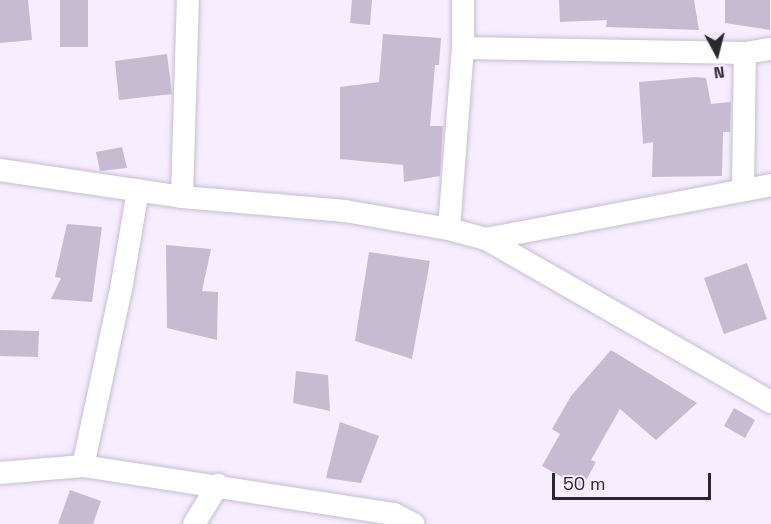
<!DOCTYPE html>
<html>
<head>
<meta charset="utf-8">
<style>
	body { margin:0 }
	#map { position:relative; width:771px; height:524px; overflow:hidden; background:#f6edff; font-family:"Space Grotesk",sans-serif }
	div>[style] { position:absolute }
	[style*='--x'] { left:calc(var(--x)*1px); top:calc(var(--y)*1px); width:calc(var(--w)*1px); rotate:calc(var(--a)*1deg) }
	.building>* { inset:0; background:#c7bbd1 }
	.roads { filter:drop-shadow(0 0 2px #c8bdd2) drop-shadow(0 0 2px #c8bdd2) }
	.street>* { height:22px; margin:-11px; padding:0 11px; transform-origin:11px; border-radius:11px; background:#fff }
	span { translate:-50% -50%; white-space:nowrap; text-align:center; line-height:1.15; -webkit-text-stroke:4.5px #f6edff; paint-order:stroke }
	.north { position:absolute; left:687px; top:24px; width:60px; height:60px; -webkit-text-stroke:4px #f6edff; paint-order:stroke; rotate:173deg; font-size:16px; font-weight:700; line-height:24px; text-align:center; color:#2b272f }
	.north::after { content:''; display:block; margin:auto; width:21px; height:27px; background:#2b272f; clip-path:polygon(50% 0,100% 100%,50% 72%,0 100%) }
	.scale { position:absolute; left:552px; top:473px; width:159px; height:27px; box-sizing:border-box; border:3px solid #2b272f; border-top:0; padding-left:8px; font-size:18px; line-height:21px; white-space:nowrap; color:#2b272f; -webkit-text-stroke:4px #f6edff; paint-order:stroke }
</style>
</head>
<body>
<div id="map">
	<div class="building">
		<i style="clip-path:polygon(0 0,28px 0,32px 40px,0 43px)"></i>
		<i style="clip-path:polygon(60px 0,88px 0,88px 47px,60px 47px)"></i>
		<i style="clip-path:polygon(352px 0,372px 0,370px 25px,350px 23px)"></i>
		<i style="clip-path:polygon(559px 0,694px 0,699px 30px,606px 27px,607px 20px,560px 22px)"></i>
		<i style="clip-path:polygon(725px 0,770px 0,770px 30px,725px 23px)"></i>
		<i style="clip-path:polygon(383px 34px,441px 38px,439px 65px,435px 65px,430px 126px,443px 126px,440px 176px,404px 182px,403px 165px,340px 159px,340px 87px,379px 82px)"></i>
		<i style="clip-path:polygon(167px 54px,172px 94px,119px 100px,115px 61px)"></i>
		<i style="clip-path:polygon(695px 77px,706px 78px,711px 104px,731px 102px,730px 132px,723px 132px,722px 176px,652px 177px,653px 142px,643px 144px,639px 82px)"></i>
		<i style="clip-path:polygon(122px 147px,127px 168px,100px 171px,96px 152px)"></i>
		<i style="clip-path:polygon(67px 224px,102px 227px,92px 302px,51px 299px,61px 278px,55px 277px)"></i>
		<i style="clip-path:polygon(166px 245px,211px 249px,202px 291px,218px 292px,217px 340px,167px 328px)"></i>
		<i style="clip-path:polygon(369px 252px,430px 261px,412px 359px,355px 341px)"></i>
		<i style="clip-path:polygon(747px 263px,767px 319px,724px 334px,704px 278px)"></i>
		<i style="clip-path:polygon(0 330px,39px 331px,38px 357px,0 356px)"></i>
		<i style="clip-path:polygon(611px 350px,697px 403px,656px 440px,620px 409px,591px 460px,596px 462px,582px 488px,542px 466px,560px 434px,552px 429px,571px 396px)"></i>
		<i style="clip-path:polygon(296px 371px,328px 375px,330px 411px,293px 403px)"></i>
		<i style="clip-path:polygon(734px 408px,755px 420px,745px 438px,724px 426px)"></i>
		<i style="clip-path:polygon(340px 422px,379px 436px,361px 483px,326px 478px)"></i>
		<i style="clip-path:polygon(70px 490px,101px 501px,93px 524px,58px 524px)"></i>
	</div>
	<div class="roads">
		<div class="street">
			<i style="--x:463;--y:48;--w:282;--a:1"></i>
			<i style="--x:745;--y:53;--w:26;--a:-9"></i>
			<i style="--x:0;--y:170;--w:184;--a:8.4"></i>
			<i style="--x:182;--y:197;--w:164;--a:4.9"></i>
			<i style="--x:345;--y:211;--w:106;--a:9.8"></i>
			<i style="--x:449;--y:229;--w:38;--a:15"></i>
			<i style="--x:486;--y:239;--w:328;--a:29.8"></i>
			<i style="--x:743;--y:189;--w:136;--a:-89.2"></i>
			<i style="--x:138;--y:190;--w:100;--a:99.7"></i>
			<i style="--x:121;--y:289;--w:181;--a:102.1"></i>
			<i style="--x:83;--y:466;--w:315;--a:8.8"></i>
			<i style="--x:394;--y:514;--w:22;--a:27"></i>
			<i style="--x:182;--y:197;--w:197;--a:-88.3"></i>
			<i style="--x:449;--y:229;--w:182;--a:-85.6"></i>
			<i style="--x:463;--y:48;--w:48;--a:-90"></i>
			<i style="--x:486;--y:239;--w:290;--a:-10.7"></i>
			<i style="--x:0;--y:473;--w:83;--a:-4.8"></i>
			<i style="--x:194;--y:524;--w:46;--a:-58.4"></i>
		</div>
	</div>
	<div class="north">N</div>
	<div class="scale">50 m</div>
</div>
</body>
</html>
